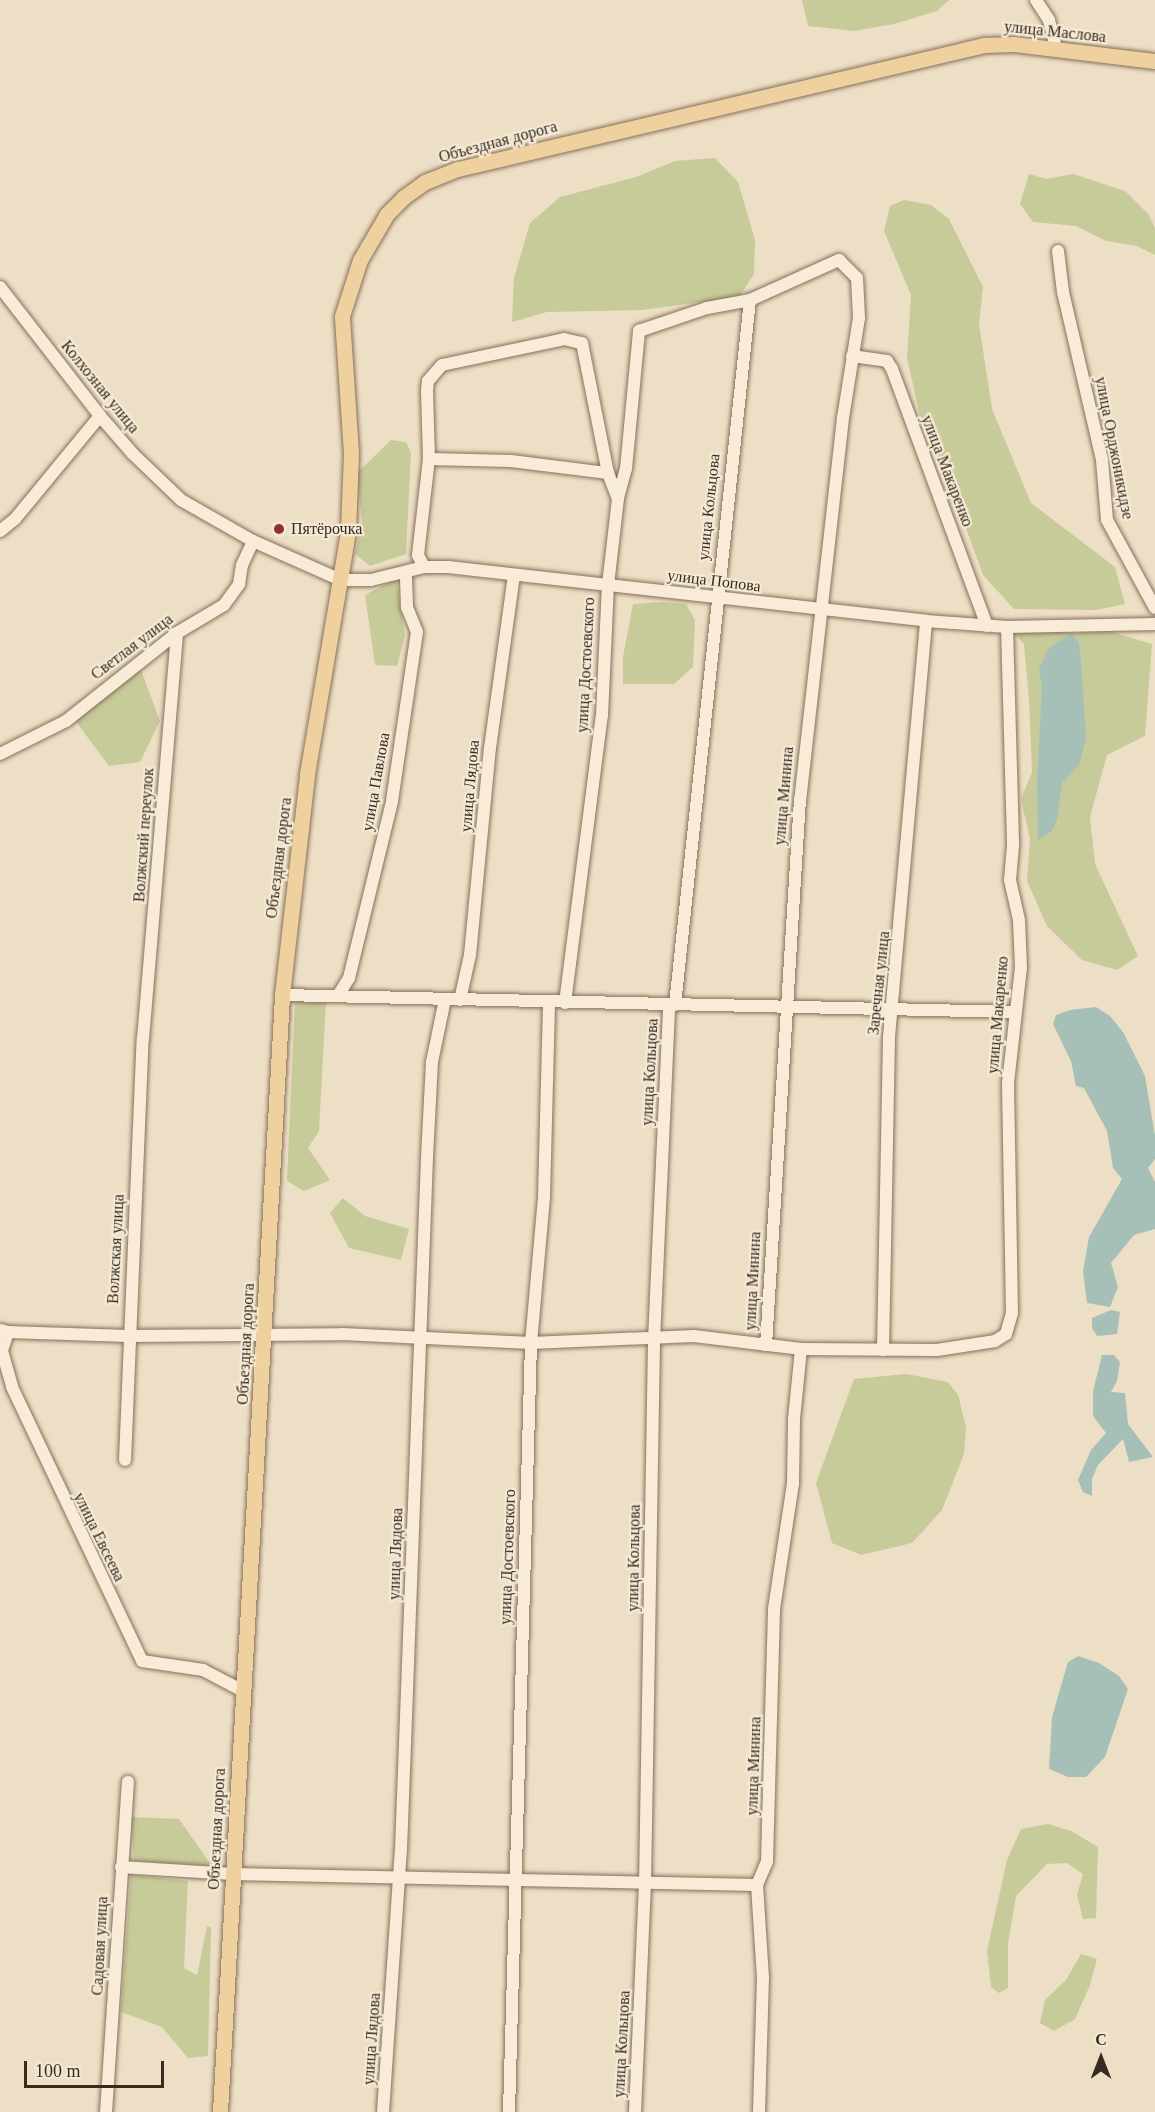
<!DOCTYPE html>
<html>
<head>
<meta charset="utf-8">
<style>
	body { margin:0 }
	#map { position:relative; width:1155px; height:2112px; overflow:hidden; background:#eddfc5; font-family:"Times New Roman",serif }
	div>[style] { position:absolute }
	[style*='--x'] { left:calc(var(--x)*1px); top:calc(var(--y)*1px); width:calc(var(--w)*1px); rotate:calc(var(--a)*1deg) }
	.green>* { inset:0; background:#c7ca99 }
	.water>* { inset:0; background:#a6c0b7 }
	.roads { filter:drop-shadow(0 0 2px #87705b) drop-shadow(0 0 2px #87705b) }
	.minor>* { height:12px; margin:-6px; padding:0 6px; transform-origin:6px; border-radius:6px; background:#f8ecd8 }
	.major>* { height:15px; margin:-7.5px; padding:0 7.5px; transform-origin:7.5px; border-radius:7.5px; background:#eed19e }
	.dots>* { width:16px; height:16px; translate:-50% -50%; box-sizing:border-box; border:3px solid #f4e9d4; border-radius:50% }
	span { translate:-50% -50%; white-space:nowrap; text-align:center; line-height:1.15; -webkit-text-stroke:4.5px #f4e9d4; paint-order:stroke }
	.street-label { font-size:16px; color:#372a1f }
	.poi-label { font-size:16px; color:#372a1f }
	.left { translate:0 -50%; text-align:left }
	.north { position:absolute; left:1071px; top:2028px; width:60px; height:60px; -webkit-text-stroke:4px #f4e9d4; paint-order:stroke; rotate:0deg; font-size:16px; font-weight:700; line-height:24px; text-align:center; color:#372a1f }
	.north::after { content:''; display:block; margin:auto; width:21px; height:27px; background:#372a1f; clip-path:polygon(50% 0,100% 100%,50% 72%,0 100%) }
	.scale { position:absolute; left:24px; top:2061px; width:140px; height:27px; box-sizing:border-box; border:3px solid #372a1f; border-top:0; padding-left:8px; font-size:18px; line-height:21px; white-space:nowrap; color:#372a1f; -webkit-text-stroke:4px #f4e9d4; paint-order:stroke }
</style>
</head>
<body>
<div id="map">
	<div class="green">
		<i style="clip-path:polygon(802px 0,949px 0,937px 11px,894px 24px,854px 31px,808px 26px)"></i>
		<i style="clip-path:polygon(715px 158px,738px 182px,755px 240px,754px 274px,739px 297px,642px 310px,547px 312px,512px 322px,514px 278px,530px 223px,560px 197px,636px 177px,675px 161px)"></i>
		<i style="clip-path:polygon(1029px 174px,1046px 179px,1073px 174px,1125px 191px,1149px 215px,1155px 228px,1155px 255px,1137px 246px,1106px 241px,1076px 226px,1033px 222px,1020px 204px)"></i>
		<i style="clip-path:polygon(904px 200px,931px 205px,949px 219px,983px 287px,979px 324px,992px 409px,1031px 503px,1115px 567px,1125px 604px,1096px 610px,1014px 609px,983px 575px,957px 503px,922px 425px,907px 358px,911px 295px,884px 231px,890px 206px)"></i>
		<i style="clip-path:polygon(391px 440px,406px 442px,411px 453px,406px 554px,370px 566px,355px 554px,362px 524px,357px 473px)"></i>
		<i style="clip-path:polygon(396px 579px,405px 635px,397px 666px,375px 665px,365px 595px)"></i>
		<i style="clip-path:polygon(661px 602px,686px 604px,695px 620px,693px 667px,674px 684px,623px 684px,623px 657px,633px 604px)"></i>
		<i style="clip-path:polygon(1009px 628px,1072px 633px,1108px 631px,1152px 644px,1145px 736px,1107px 755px,1090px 817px,1095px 864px,1138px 956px,1117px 970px,1082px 960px,1047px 926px,1027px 881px,1030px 839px,1021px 799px,1032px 772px,1029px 700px,1024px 644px)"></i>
		<i style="clip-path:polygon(141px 670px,160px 721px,140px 762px,109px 766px,74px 719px)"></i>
		<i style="clip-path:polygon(295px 1001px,326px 1002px,319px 1131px,308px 1148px,330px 1180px,304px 1191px,287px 1181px)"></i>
		<i style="clip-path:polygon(343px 1198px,365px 1216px,409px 1229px,401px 1260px,349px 1248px,330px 1213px)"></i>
		<i style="clip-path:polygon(906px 1374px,948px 1382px,958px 1395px,966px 1427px,964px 1454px,942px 1510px,912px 1543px,861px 1555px,832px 1543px,816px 1483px,854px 1379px)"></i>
		<i style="clip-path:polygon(131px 1817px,179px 1819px,212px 1866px,134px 1861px)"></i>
		<i style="clip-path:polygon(1048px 1824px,1071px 1831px,1098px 1847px,1096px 1918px,1083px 1919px,1077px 1895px,1083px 1874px,1067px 1863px,1047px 1864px,1016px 1896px,1008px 1944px,1008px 1988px,999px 1993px,991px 1987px,987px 1951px,1007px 1860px,1021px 1829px)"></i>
		<i style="clip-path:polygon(131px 1875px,188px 1881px,184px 1968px,197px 1975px,207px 1926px,211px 1928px,208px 2056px,188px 2058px,162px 2027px,121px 2012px)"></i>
		<i style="clip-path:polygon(1081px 1954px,1097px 1959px,1090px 1985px,1075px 2019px,1054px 2031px,1040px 2023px,1045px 2000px,1066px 1980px)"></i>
	</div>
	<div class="water">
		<i style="clip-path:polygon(1072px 633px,1079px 643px,1081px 660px,1086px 737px,1080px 764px,1062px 783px,1057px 820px,1052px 831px,1038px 840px,1037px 781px,1042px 686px,1039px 669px,1048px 649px)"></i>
		<i style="clip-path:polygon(1096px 1007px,1110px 1016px,1123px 1032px,1145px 1076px,1155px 1136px,1155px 1159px,1148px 1168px,1155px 1182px,1155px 1229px,1134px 1235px,1111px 1263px,1118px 1287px,1110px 1307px,1087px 1303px,1083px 1271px,1089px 1237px,1122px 1179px,1113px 1168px,1107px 1131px,1084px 1088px,1076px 1086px,1071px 1061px,1053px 1024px,1056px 1015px,1070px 1010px)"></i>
		<i style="clip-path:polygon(1111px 1310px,1120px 1312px,1117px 1334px,1097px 1336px,1092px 1328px,1092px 1318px)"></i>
		<i style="clip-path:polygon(1102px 1355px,1114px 1355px,1120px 1362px,1117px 1381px,1111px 1392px,1125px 1393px,1128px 1424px,1153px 1457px,1129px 1462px,1123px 1439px,1098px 1465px,1092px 1479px,1092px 1496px,1083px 1492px,1078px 1480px,1091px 1450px,1106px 1433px,1093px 1416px,1093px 1391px)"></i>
		<i style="clip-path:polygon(1078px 1656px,1099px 1663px,1119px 1676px,1128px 1689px,1105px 1757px,1086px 1777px,1068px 1777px,1049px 1769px,1052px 1717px,1068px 1662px)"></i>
	</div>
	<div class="roads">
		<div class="minor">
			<i style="--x:1036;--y:0;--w:24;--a:57"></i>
			<i style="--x:1049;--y:20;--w:29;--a:76"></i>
			<i style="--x:1058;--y:251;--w:41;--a:83"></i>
			<i style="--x:1063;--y:292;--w:172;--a:76.9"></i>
			<i style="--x:1102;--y:460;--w:60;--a:85.2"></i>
			<i style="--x:1107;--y:520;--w:100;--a:61.4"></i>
			<i style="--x:0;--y:287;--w:163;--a:52.2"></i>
			<i style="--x:100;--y:416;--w:50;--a:49"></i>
			<i style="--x:133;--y:454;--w:66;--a:43.8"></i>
			<i style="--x:181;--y:500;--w:83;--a:29.7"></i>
			<i style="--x:253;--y:541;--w:96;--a:23.9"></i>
			<i style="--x:341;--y:580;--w:30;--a:0"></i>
			<i style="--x:371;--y:580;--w:55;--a:-13.8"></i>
			<i style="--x:424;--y:567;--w:24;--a:0"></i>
			<i style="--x:448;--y:567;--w:481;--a:6.4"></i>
			<i style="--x:926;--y:621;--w:81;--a:4.2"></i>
			<i style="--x:1007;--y:627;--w:148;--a:-1.2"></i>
			<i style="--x:852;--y:356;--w:35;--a:8"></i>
			<i style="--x:887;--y:361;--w:9;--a:58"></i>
			<i style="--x:892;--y:369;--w:274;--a:69.7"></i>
			<i style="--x:429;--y:459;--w:82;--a:1.4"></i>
			<i style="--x:511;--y:461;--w:98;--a:7.1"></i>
			<i style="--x:608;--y:473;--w:26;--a:69"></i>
			<i style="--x:0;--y:531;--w:19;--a:-39"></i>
			<i style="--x:15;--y:519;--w:134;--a:-50.5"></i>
			<i style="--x:424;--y:567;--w:13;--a:-117"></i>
			<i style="--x:418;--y:555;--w:97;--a:-83.5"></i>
			<i style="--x:429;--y:459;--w:69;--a:-91.7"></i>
			<i style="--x:427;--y:390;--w:9;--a:-84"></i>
			<i style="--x:428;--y:381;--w:21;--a:-49"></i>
			<i style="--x:442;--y:365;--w:125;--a:-12"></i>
			<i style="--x:564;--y:339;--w:18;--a:13"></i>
			<i style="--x:582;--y:343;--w:133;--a:78.7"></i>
			<i style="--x:0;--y:754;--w:74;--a:-26.6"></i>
			<i style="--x:66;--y:721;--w:142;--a:-38.4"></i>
			<i style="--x:177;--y:633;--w:55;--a:-30.8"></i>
			<i style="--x:224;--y:605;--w:26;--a:-54"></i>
			<i style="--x:239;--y:584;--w:19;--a:-81"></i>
			<i style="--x:242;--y:565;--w:26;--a:-65"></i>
			<i style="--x:339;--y:994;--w:19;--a:-58"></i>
			<i style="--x:349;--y:978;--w:182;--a:-76.3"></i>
			<i style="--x:392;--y:801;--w:171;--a:-81.6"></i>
			<i style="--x:417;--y:632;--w:27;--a:-112"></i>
			<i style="--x:407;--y:607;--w:34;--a:-92"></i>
			<i style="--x:282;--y:995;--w:731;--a:1.33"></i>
			<i style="--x:460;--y:1000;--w:46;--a:-77.5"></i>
			<i style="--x:470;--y:955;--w:208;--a:-84.5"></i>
			<i style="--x:490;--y:748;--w:174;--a:-82.1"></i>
			<i style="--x:565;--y:1003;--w:289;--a:-82.7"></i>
			<i style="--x:602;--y:716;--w:131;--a:-87.4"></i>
			<i style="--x:608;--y:585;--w:88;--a:-83.4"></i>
			<i style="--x:618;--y:498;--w:30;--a:-75"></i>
			<i style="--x:626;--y:469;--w:139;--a:-84.6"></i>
			<i style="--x:639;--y:331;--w:72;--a:-18.7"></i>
			<i style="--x:707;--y:308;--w:44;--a:-10.5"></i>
			<i style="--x:750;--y:300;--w:98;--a:-24.2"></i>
			<i style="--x:839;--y:260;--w:25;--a:45"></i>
			<i style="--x:857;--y:278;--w:40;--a:87.1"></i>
			<i style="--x:859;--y:318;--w:101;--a:99.1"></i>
			<i style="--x:843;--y:418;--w:383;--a:96.4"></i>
			<i style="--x:800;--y:799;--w:547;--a:93.56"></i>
			<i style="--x:675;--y:1005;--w:709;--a:-83.93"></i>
			<i style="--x:1;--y:1330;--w:7;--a:16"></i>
			<i style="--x:8;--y:1332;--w:20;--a:108"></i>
			<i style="--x:2;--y:1351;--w:37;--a:74"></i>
			<i style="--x:12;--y:1387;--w:303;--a:64.6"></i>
			<i style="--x:142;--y:1661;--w:62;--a:8.4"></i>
			<i style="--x:203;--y:1670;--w:45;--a:27.7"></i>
			<i style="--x:8;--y:1332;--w:120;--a:1.9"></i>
			<i style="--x:128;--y:1336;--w:214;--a:-0.5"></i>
			<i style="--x:342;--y:1334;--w:189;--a:2.7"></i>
			<i style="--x:531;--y:1343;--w:163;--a:-2.5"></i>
			<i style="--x:694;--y:1336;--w:108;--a:6.9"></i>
			<i style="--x:801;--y:1349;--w:136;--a:0.4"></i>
			<i style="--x:937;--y:1350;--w:59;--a:-8.8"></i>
			<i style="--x:995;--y:1341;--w:13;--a:-32"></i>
			<i style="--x:1006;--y:1334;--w:22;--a:-74"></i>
			<i style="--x:1012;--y:1313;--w:230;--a:-91"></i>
			<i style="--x:1008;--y:1083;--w:116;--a:-83.6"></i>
			<i style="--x:1021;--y:968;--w:48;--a:-92.4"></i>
			<i style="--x:1019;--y:920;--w:41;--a:-102.7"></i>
			<i style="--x:1010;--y:880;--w:38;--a:-85"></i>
			<i style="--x:1013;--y:842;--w:215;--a:-91.6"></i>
			<i style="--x:883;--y:1350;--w:313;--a:-88.9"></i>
			<i style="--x:889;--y:1037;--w:418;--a:-84.9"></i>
			<i style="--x:125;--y:1460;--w:421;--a:-87.6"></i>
			<i style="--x:143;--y:1039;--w:407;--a:-85.2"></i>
			<i style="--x:121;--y:1867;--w:112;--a:3.6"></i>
			<i style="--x:233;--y:1874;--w:524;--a:1.2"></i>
			<i style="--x:106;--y:2112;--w:331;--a:-86.2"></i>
			<i style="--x:383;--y:2112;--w:263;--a:-86.1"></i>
			<i style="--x:401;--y:1850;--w:693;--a:-87.85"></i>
			<i style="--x:427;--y:1157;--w:95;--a:-87"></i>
			<i style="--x:432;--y:1062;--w:64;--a:-78.3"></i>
			<i style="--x:509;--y:2112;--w:769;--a:-88.36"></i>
			<i style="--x:531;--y:1343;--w:148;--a:-84.9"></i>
			<i style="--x:544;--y:1196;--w:193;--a:-88.5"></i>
			<i style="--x:635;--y:2112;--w:228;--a:-87.5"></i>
			<i style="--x:645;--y:1884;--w:544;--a:-89.05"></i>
			<i style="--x:654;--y:1340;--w:335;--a:-87.4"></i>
			<i style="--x:759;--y:2112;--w:134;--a:-88.3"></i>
			<i style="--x:763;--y:1978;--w:93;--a:-93.7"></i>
			<i style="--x:757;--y:1885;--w:26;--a:-67"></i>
			<i style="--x:767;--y:1861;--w:252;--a:-88.4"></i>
			<i style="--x:774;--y:1609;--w:126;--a:-81.4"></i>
			<i style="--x:793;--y:1484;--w:65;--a:-89.1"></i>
			<i style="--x:794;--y:1419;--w:70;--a:-84.3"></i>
		</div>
		<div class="major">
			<i style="--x:220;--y:2112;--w:1119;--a:-86.82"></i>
			<i style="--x:282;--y:995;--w:222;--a:-83.5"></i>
			<i style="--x:307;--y:774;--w:246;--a:-80.4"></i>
			<i style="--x:348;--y:531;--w:78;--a:-87.8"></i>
			<i style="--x:351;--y:453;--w:137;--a:-93.8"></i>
			<i style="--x:342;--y:316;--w:59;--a:-72.2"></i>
			<i style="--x:360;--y:260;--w:53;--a:-59.6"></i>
			<i style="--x:387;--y:214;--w:24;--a:-45"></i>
			<i style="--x:404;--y:197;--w:26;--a:-36"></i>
			<i style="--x:425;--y:182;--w:35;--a:-22"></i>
			<i style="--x:458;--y:169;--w:540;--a:-13.26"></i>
			<i style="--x:984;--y:45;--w:30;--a:-2"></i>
			<i style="--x:1014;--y:44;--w:142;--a:6.9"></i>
		</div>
	</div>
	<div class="dots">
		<i style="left:279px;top:529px;background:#932e33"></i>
	</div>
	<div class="street-label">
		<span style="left:1055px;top:32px;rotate:6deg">улица Маслова</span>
		<span style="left:498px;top:142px;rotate:-15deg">Объездная дорога</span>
		<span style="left:100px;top:387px;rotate:51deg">Колхозная улица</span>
		<span style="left:1114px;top:448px;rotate:79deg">улица Орджоникидзе</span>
		<span style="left:947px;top:471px;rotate:69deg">улица Макаренко</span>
		<span style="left:709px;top:507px;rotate:-84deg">улица Кольцова</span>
		<span style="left:714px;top:581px;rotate:7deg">улица Попова</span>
		<span style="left:132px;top:647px;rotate:-37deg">Светлая улица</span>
		<span style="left:586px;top:665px;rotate:-87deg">улица Достоевского</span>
		<span style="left:376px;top:782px;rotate:-80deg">улица Павлова</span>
		<span style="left:470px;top:786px;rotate:-85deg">улица Лядова</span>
		<span style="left:784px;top:796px;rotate:-85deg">улица Минина</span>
		<span style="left:144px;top:835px;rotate:-86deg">Волжский переулок</span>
		<span style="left:279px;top:858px;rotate:-83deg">Объездная дорога</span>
		<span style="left:879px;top:983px;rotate:-84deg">Заречная улица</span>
		<span style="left:998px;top:1015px;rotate:-85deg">улица Макаренко</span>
		<span style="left:650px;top:1072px;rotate:-87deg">улица Кольцова</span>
		<span style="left:116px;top:1249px;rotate:-87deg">Волжская улица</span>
		<span style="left:753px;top:1281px;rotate:-87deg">улица Минина</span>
		<span style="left:246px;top:1344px;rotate:-87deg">Объездная дорога</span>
		<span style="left:99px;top:1537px;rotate:64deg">улица Евсеева</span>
		<span style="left:396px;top:1554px;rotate:-88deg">улица Лядова</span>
		<span style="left:508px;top:1557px;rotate:-88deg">улица Достоевского</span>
		<span style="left:634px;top:1558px;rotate:-89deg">улица Кольцова</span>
		<span style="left:754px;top:1766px;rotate:-88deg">улица Минина</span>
		<span style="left:217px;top:1829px;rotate:-87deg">Объездная дорога</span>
		<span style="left:100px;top:1946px;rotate:-87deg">Садовая улица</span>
		<span style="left:372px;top:2039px;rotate:-86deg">улица Лядова</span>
		<span style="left:622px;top:2044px;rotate:-87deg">улица Кольцова</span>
	</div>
	<div class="poi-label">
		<span class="left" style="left:291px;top:529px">Пятёрочка</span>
	</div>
	<div class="north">С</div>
	<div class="scale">100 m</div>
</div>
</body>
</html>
